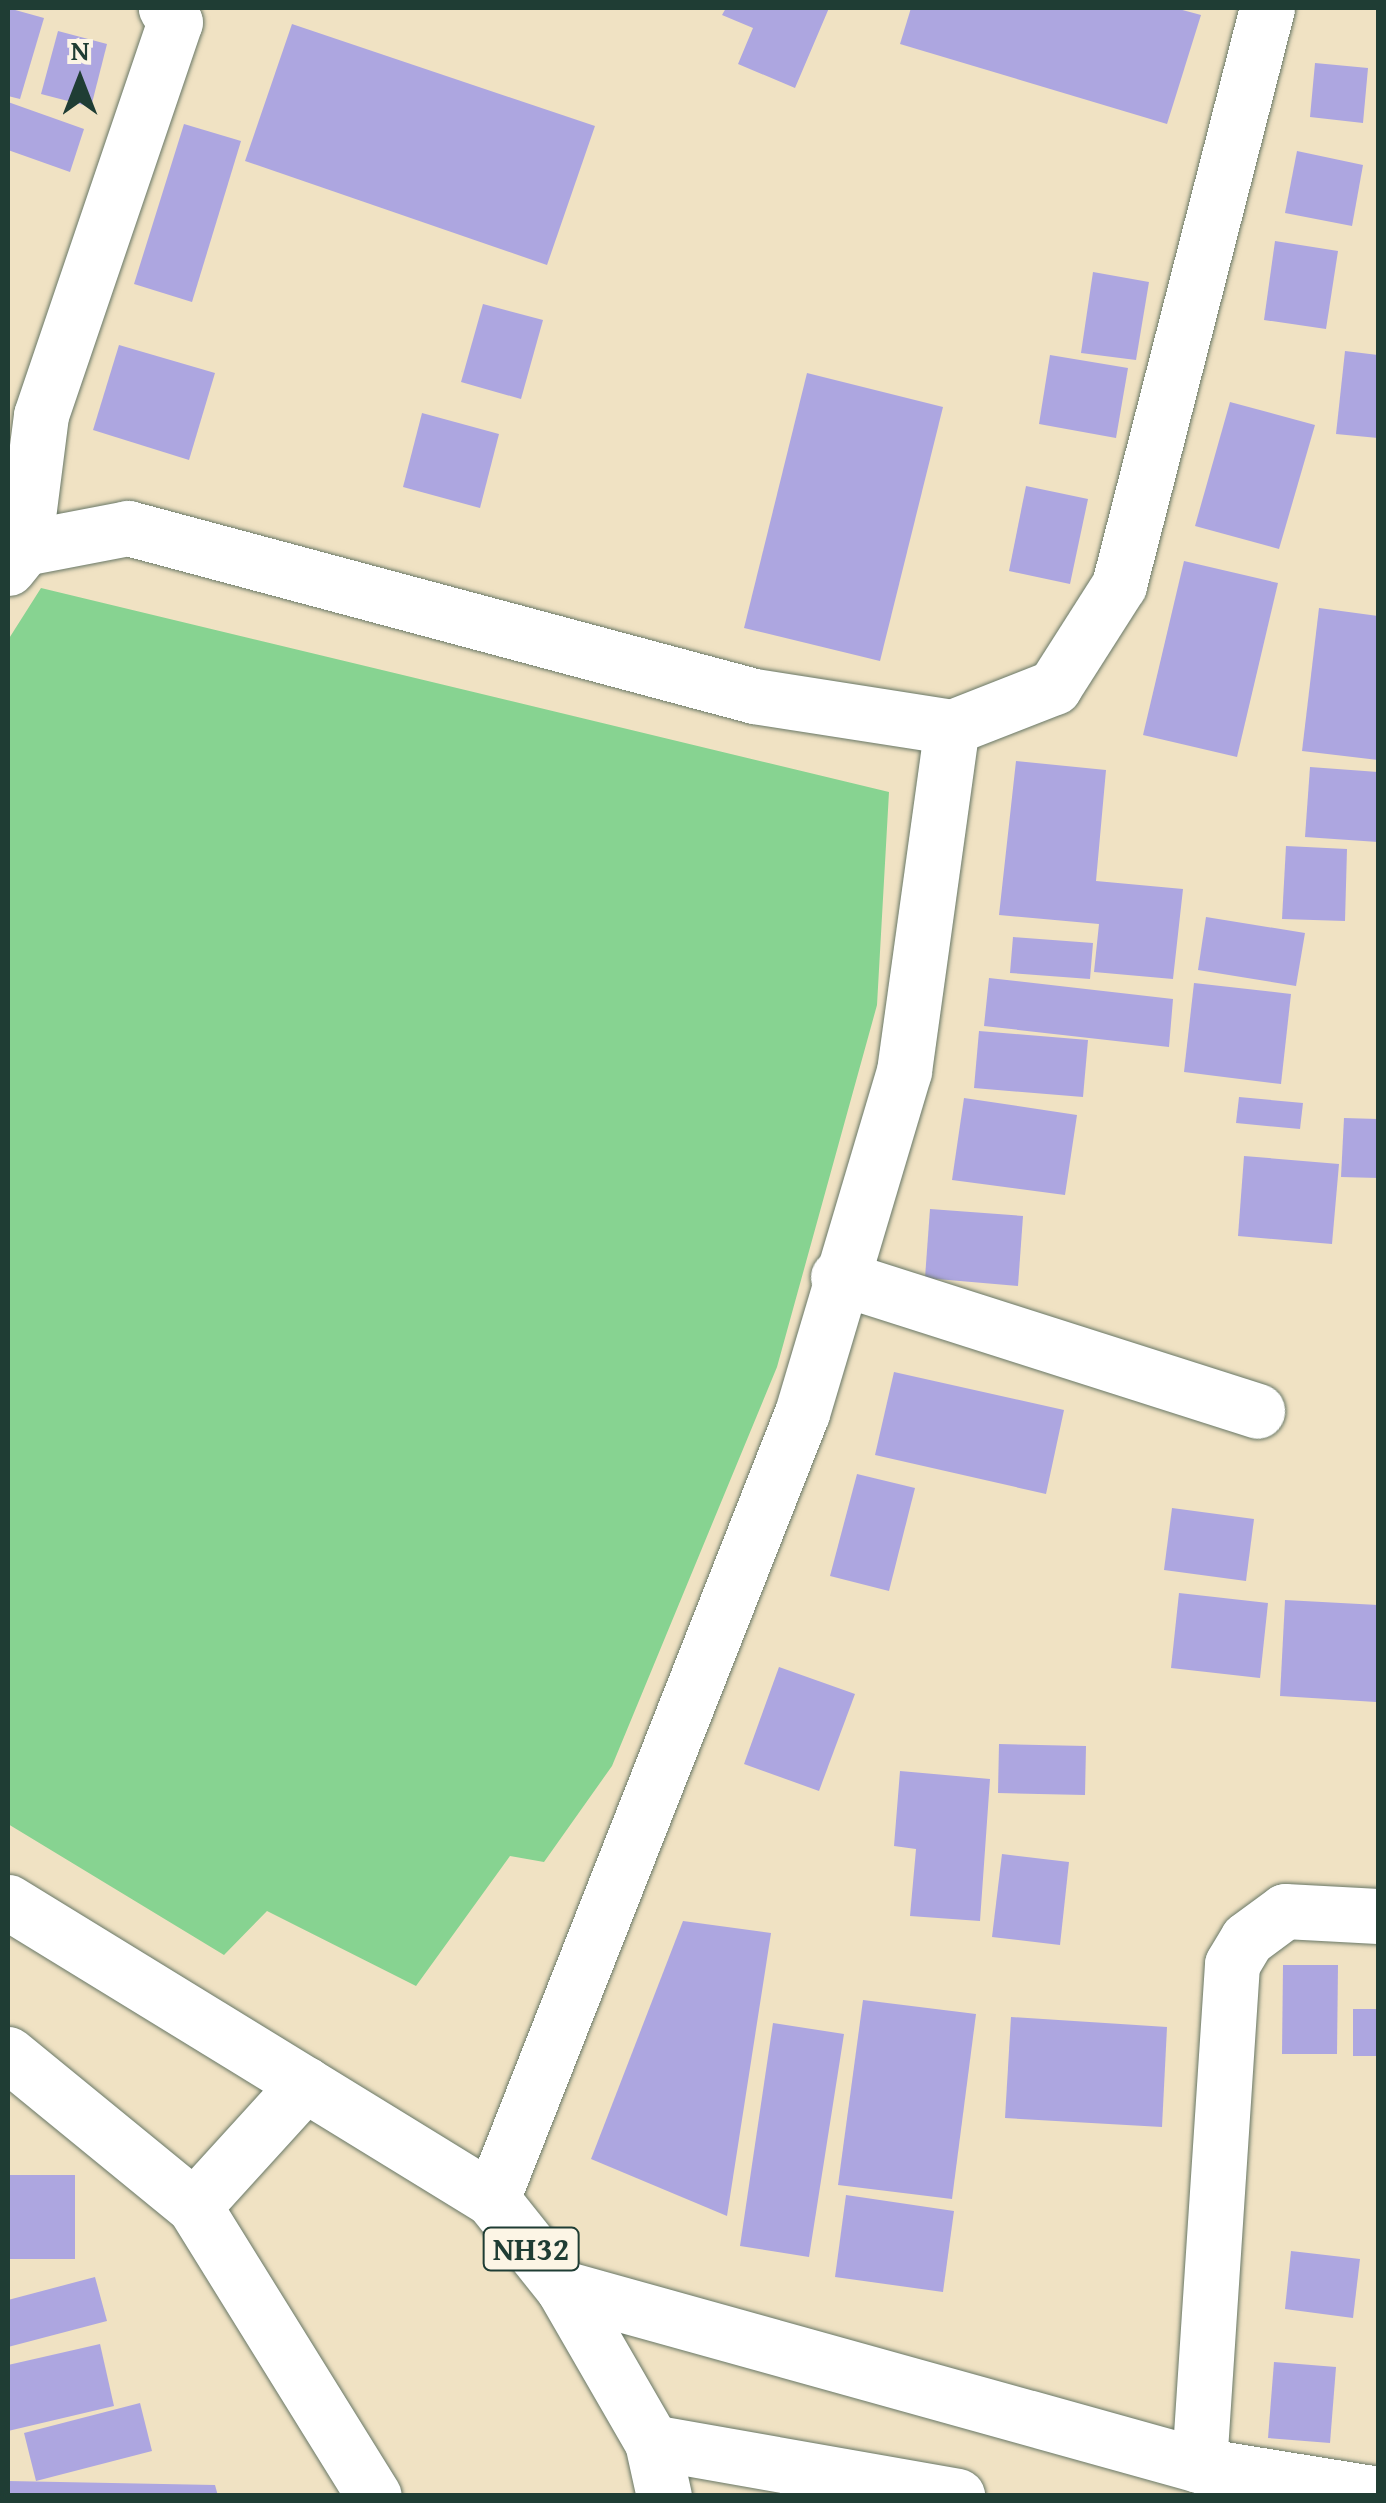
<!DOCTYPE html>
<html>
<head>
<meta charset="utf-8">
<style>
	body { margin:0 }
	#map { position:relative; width:1386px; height:2503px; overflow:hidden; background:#f0e2c3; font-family:"Gentium Book Plus",serif }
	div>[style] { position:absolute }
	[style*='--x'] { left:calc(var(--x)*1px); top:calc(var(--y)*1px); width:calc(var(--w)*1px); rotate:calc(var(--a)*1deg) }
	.green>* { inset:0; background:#87d391 }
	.building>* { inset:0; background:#ada6e0 }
	.roads { filter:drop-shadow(0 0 2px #687766) drop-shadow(0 0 2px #687766) }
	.minor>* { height:55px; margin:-27.5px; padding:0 27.5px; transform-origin:27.5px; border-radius:27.5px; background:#fff }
	.major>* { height:55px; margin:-27.5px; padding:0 27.5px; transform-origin:27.5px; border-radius:27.5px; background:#fff }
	span { translate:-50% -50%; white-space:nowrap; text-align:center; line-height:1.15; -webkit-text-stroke:8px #fcf5e5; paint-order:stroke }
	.shield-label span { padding:2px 8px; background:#fcf5e5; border:2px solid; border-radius:8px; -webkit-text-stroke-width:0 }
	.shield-label { font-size:32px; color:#1f3d34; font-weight:700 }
	.frame { position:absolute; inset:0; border:10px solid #1f3d34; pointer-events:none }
	.north { position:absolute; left:30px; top:30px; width:100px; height:100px; -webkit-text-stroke:8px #fcf5e5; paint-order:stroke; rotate:0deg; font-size:28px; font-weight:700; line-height:40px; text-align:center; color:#1f3d34 }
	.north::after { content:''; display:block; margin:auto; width:35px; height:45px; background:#1f3d34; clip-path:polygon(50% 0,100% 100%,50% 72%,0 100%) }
</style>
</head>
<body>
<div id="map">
	<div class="green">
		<i style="clip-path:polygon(41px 588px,889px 792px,877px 1005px,777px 1367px,612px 1766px,544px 1862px,510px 1856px,416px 1986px,267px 1911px,224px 1955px,8px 1824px,8px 640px)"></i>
	</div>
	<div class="building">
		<i style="clip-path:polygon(8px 8px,44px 18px,20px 99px,8px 96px)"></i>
		<i style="clip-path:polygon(726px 8px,829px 8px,795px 88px,738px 64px,753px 28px,722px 15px)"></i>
		<i style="clip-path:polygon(911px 8px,1175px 8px,1201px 15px,1167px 124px,900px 44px)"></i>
		<i style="clip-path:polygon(292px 24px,595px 126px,547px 265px,245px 161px)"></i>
		<i style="clip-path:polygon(58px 31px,107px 44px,91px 107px,41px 94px)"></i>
		<i style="clip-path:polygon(1315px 63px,1368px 68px,1363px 123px,1310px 117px)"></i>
		<i style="clip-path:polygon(8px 102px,84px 129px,70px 172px,8px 150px)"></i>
		<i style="clip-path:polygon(184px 124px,241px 141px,192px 302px,134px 284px)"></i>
		<i style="clip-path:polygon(1297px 151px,1363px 165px,1352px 226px,1285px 213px)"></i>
		<i style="clip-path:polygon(1275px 241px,1338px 251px,1326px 329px,1264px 320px)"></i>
		<i style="clip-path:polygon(1093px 272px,1149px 282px,1136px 360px,1081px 353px)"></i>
		<i style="clip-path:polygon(483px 304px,543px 320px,521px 399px,461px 382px)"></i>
		<i style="clip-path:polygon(119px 345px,215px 373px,189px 460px,93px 430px)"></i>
		<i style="clip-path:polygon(1345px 351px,1378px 355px,1378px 438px,1336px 434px)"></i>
		<i style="clip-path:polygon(1050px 355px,1128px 368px,1116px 438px,1039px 424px)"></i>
		<i style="clip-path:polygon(807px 373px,943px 407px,880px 661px,744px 628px)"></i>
		<i style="clip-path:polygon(1230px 402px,1315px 425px,1279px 549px,1195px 526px)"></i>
		<i style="clip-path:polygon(422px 413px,499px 434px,480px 508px,403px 487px)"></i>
		<i style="clip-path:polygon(1026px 486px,1088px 499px,1070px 584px,1009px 571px)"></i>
		<i style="clip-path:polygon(1184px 561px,1278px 583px,1237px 757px,1143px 735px)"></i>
		<i style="clip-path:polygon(1319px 608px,1378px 616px,1378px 760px,1302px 751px)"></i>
		<i style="clip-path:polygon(1016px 761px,1106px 770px,1096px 881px,1183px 889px,1173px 979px,1094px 972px,1099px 924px,999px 915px)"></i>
		<i style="clip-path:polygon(1310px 767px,1378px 772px,1378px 842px,1305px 837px)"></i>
		<i style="clip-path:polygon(1286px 846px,1347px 849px,1345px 921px,1282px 919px)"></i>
		<i style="clip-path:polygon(1206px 917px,1305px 933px,1296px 986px,1198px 970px)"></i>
		<i style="clip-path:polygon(1013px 937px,1093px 943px,1090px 979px,1010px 973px)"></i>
		<i style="clip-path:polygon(989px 978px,1173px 999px,1169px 1047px,984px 1026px)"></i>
		<i style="clip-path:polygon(1194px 983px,1291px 994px,1281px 1084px,1184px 1072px)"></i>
		<i style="clip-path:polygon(979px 1031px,1088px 1040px,1083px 1097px,974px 1088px)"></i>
		<i style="clip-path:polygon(1239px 1097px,1303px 1103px,1300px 1129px,1236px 1123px)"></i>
		<i style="clip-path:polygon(964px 1098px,1077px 1115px,1065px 1195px,952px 1180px)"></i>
		<i style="clip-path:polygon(1344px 1118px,1378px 1119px,1378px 1178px,1341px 1177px)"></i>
		<i style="clip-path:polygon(1244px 1156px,1339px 1164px,1332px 1244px,1238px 1236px)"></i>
		<i style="clip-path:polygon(930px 1209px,1023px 1216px,1018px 1286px,925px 1278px)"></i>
		<i style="clip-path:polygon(894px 1372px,1064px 1410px,1046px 1494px,875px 1455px)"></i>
		<i style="clip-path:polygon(857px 1474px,915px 1488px,889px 1591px,830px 1576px)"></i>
		<i style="clip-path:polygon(1172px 1508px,1254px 1519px,1246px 1581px,1164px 1570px)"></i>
		<i style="clip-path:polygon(1179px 1593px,1268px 1603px,1260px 1678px,1171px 1668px)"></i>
		<i style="clip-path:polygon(1285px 1600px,1378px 1605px,1376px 1702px,1280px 1696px)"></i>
		<i style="clip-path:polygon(779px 1667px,855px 1694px,819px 1791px,744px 1764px)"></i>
		<i style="clip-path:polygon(999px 1744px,1086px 1746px,1085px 1795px,998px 1793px)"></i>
		<i style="clip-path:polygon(900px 1771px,990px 1779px,980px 1921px,910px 1916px,916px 1849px,894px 1846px)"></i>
		<i style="clip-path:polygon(1002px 1854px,1069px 1862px,1060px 1945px,992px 1937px)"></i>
		<i style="clip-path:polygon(683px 1921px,771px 1933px,727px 2216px,591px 2159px)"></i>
		<i style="clip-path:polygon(1283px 1965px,1338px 1965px,1337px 2054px,1282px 2054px)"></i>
		<i style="clip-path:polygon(863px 2000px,976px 2014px,952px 2199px,838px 2185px)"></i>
		<i style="clip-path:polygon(1353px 2009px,1378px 2009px,1378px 2056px,1353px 2056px)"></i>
		<i style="clip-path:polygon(1011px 2017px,1167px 2027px,1162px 2127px,1005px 2118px)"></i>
		<i style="clip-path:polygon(773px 2023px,844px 2034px,809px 2257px,740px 2246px)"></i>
		<i style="clip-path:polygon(10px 2175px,75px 2175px,75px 2259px,10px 2259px)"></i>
		<i style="clip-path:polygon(846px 2195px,954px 2211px,943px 2292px,835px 2277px)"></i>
		<i style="clip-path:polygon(1291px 2251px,1360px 2259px,1353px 2318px,1285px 2309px)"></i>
		<i style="clip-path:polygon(95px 2277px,107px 2321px,8px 2347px,8px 2300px)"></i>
		<i style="clip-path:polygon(100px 2344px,114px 2406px,8px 2431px,8px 2365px)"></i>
		<i style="clip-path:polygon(1274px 2362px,1336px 2367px,1330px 2443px,1268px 2438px)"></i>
		<i style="clip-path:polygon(140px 2403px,152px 2451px,36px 2481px,24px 2433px)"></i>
		<i style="clip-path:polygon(8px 2481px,215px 2485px,218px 2496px,8px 2496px)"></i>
	</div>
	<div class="roads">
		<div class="minor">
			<i style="--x:24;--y:548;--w:134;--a:-82.7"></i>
			<i style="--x:41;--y:415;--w:415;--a:-71.2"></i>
			<i style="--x:175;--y:22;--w:17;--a:-123"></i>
			<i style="--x:8;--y:568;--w:26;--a:-51"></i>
			<i style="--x:24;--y:548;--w:106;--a:-10.9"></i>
			<i style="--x:128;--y:528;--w:648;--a:15.02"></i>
			<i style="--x:754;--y:696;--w:200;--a:8.9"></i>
			<i style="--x:952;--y:727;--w:110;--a:-21.4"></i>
			<i style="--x:1054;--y:687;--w:121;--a:-57.5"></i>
			<i style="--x:1119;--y:585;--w:596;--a:-75.61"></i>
			<i style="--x:838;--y:1277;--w:440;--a:17.7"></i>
			<i style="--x:492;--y:2199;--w:845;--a:-68.48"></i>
			<i style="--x:802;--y:1413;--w:357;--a:-73.4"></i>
			<i style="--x:904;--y:1071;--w:347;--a:-82.1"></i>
			<i style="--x:1199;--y:2465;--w:502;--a:-86.23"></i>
			<i style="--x:1232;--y:1964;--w:29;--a:-59"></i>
			<i style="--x:1247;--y:1939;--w:47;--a:-36.4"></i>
			<i style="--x:1285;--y:1911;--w:93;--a:3.1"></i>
		</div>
		<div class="major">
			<i style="--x:8;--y:1902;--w:568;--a:31.53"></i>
			<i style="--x:492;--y:2199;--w:114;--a:51.4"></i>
			<i style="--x:563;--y:2288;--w:178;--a:60"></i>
			<i style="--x:652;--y:2442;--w:55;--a:77.5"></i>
			<i style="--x:8;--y:2054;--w:240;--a:39.3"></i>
			<i style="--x:194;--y:2206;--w:341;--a:58.2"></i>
			<i style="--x:194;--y:2206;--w:165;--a:-47.7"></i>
			<i style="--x:563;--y:2288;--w:660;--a:15.55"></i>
			<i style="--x:1199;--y:2465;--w:181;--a:9.2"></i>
			<i style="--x:652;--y:2442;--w:310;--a:10"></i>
		</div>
	</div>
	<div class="shield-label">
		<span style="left:531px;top:2249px">NH32</span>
	</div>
	<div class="frame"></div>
	<div class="north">N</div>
</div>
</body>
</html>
